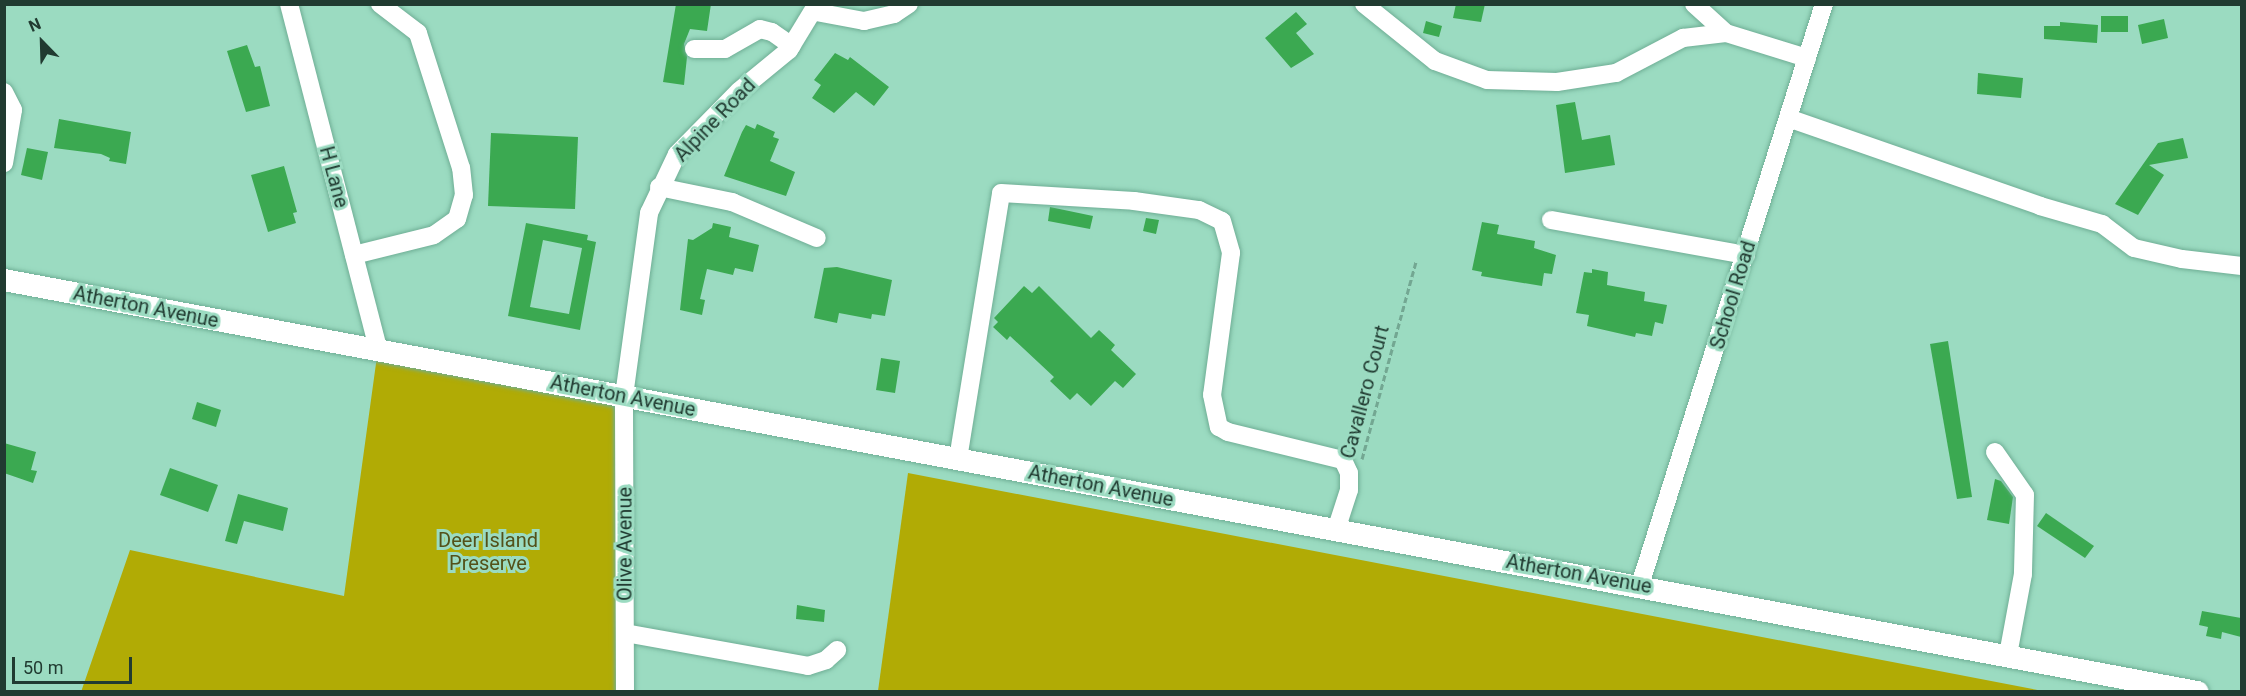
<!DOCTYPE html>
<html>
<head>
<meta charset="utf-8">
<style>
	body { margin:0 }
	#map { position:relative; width:2246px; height:696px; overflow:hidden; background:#9bdbc1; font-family:Roboto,sans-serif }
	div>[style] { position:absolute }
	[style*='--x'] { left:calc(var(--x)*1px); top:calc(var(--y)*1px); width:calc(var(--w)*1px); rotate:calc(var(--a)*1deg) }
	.green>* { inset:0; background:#b1ab05 }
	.building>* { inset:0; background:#3ba951 }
	.path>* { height:3px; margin-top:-1.5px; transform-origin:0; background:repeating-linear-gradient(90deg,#73a792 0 6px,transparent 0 9px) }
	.roads { filter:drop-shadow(0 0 2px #6fae95) drop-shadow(0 0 2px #6fae95) }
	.minor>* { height:18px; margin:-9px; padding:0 9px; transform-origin:9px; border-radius:9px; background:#fff }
	.major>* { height:22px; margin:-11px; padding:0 11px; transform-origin:11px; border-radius:11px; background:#fff }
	span { translate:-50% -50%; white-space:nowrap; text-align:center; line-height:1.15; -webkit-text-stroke:6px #9bdbc1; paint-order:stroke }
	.street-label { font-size:20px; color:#213b31 }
	.park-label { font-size:20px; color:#535119 }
	.frame { position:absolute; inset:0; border:6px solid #213b31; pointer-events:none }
	.north { position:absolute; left:12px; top:12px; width:60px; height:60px; -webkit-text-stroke:4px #9bdbc1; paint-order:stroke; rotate:337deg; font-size:16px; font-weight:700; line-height:24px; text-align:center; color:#213b31 }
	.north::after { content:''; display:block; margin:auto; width:21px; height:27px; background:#213b31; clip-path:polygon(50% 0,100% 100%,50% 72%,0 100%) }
	.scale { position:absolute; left:12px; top:657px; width:120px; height:27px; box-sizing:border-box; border:3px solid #213b31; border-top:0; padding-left:8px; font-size:18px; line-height:21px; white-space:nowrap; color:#213b31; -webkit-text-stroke:4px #9bdbc1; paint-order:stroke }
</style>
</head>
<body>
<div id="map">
	<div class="green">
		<i style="clip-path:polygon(378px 349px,624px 396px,625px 691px,81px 692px,130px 550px,344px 596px)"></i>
		<i style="clip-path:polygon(908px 473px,2043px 691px,878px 691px)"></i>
	</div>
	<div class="building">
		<i style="clip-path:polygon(676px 4px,711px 4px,707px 31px,690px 29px,684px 44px,687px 57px,684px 85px,663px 82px)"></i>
		<i style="clip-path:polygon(1456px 4px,1485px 4px,1481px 22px,1453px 18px)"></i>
		<i style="clip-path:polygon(1296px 12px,1307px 24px,1296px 33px,1314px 54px,1291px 68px,1265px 38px)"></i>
		<i style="clip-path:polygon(2101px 16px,2128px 16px,2128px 32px,2101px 32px)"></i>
		<i style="clip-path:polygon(2164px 19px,2168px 38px,2142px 44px,2138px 25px)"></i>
		<i style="clip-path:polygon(1426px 21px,1442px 26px,1439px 37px,1423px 33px)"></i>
		<i style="clip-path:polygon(2060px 22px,2098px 25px,2097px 43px,2044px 39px,2044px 26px,2060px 26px)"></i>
		<i style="clip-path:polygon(247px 45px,255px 67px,260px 66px,270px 106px,246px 112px,227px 51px)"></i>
		<i style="clip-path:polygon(835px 53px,848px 60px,850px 57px,889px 87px,874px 106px,856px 92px,834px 113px,812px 98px,821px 85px,814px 80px)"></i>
		<i style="clip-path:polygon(1978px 73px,2023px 78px,2021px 98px,1977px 94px)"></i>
		<i style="clip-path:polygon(1575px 102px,1582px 140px,1610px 135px,1615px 165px,1565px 173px,1556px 105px)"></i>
		<i style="clip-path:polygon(59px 119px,131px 132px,126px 164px,109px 161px,110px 158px,101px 154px,54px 148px)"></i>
		<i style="clip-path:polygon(757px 124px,775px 132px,773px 137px,779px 139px,770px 161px,795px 172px,786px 196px,724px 176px,742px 132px,746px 125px,755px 129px)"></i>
		<i style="clip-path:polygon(491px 133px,578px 137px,575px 209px,488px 206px)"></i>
		<i style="clip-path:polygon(2183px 138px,2188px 158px,2149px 165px,2164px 175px,2138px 215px,2115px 204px,2158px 143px)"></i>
		<i style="clip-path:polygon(27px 148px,48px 152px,42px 180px,21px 175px)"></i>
		<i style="clip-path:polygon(284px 166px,297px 212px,293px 213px,296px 223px,268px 232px,251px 175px)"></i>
		<i style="clip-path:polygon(1050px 207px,1093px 216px,1090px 229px,1048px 221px)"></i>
		<i style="clip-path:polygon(1146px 218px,1159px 220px,1156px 234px,1143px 231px)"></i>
		<i style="clip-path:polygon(1482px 222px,1499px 225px,1497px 234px,1535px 241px,1534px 248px,1556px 255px,1552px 274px,1544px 273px,1542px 286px,1481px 276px,1482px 272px,1472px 270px)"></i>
		<i style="clip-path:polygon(evenodd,526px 223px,588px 235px,587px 240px,596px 242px,580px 330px,508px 316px,526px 223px,543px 240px,582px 248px,569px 314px,530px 307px,543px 240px)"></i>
		<i style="clip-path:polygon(713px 223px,731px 227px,729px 237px,759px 245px,753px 272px,735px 268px,733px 275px,707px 269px,700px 299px,705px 300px,702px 315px,680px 310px,688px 239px,693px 240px,712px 228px)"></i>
		<i style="clip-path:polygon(837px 267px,892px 280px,885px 316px,872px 314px,871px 319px,839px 313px,837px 323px,814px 318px,824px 268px)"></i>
		<i style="clip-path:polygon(1592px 269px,1608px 272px,1607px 285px,1645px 292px,1644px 301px,1667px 305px,1663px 324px,1655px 322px,1652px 336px,1636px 333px,1635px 337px,1587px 326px,1589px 315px,1576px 313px,1584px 272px,1592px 273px)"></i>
		<i style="clip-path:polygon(1024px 286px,1032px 293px,1039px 286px,1091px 338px,1099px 330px,1115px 345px,1111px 350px,1136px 374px,1123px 388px,1115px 381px,1091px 406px,1077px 393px,1070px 400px,1050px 381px,1054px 377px,1010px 336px,1007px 340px,993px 327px,998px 322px,994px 318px)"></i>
		<i style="clip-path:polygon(1948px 341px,1972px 497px,1957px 499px,1930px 344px)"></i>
		<i style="clip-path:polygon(881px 358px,900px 361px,895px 393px,876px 390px)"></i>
		<i style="clip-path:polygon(197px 402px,221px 410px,216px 427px,192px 419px)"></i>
		<i style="clip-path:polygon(4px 443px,36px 452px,31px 470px,37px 471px,33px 483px,4px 473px)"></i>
		<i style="clip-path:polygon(170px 468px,218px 485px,208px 512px,160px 495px)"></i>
		<i style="clip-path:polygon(1995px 479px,2001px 481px,2013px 497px,2009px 524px,1987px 520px)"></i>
		<i style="clip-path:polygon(238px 494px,288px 508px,283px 531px,244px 521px,237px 544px,225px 541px)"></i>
		<i style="clip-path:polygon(2046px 513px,2094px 546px,2085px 558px,2037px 526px)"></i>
		<i style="clip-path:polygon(797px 605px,825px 610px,824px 622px,796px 619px)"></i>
		<i style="clip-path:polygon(2202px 611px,2241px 618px,2241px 637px,2222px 632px,2221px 639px,2206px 636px,2208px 627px,2199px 625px)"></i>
	</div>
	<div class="path">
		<i style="--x:1362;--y:459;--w:205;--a:-74.7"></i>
	</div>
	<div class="roads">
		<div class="minor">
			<i style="--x:289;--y:4;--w:356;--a:75.5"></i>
			<i style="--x:1364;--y:4;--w:91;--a:38.8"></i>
			<i style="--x:1435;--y:61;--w:55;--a:20.1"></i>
			<i style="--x:1487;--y:80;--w:70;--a:1.6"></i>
			<i style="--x:1557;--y:82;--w:60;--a:-8.7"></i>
			<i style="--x:1616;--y:73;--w:76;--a:-27.6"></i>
			<i style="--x:1683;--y:38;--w:43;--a:-6.6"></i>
			<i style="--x:1726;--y:33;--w:85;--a:17.2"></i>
			<i style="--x:1694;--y:4;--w:43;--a:42.2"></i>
			<i style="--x:816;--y:12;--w:49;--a:10.6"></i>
			<i style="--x:864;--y:21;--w:31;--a:-13"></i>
			<i style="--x:894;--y:14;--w:18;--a:-34"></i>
			<i style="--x:694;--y:49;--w:31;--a:0"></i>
			<i style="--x:725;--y:49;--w:40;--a:-29.7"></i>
			<i style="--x:760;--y:29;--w:12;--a:14"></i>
			<i style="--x:772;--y:32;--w:24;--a:35"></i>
			<i style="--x:4;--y:92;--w:20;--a:63"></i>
			<i style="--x:13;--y:110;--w:54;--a:99.6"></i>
			<i style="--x:1788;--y:118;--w:267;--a:19.2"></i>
			<i style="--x:2040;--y:206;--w:65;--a:16.2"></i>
			<i style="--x:2102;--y:224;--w:40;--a:37"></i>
			<i style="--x:2134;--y:248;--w:49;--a:12.9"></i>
			<i style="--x:2182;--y:259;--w:60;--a:6.7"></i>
			<i style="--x:659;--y:187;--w:75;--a:11.6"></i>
			<i style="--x:732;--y:202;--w:92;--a:23"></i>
			<i style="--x:1551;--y:220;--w:198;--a:10.2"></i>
			<i style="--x:354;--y:255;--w:82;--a:-14"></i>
			<i style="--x:434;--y:235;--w:28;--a:-35"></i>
			<i style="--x:457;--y:219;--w:25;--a:-74"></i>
			<i style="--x:464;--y:195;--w:27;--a:-96"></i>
			<i style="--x:461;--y:168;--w:142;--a:-107.7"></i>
			<i style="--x:418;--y:33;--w:48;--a:-142.7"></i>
			<i style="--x:1995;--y:452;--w:52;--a:55.1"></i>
			<i style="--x:2025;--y:495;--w:79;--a:91.5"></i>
			<i style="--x:2023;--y:574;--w:82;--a:100.5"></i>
			<i style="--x:958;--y:459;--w:269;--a:-80.8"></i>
			<i style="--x:1001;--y:193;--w:133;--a:3.4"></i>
			<i style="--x:1134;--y:201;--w:66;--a:7.9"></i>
			<i style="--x:1199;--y:210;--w:25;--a:26"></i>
			<i style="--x:1222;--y:221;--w:33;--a:74"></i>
			<i style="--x:1231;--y:253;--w:143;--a:97.6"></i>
			<i style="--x:1212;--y:395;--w:33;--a:78"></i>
			<i style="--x:1219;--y:427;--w:10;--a:29"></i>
			<i style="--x:1228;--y:432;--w:118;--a:13.7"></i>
			<i style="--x:1343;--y:460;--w:14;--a:65"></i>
			<i style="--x:1349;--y:473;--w:17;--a:90"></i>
			<i style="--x:1349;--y:490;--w:42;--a:108"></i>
			<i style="--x:1640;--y:585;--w:609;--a:-72.43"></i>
			<i style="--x:625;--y:633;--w:186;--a:10.2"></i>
			<i style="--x:808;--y:666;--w:19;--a:-18"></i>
			<i style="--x:826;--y:660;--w:15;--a:-42"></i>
			<i style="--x:625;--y:692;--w:296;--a:-90.2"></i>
			<i style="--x:624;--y:396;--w:185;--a:-82.2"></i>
			<i style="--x:649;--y:213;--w:65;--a:-64.6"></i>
			<i style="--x:677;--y:154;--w:88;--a:-45.5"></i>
			<i style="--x:739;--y:91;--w:65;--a:-39.4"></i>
			<i style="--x:789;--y:50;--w:54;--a:-58.7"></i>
		</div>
		<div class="major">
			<i style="--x:4;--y:280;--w:2232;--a:10.64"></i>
		</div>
	</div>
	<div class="street-label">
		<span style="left:715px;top:120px;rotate:-46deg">Alpine Road</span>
		<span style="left:334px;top:177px;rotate:75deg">H Lane</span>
		<span style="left:1733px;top:295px;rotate:-73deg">School Road</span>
		<span style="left:146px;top:307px;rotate:11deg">Atherton Avenue</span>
		<span style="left:1365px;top:392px;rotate:-75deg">Cavallero Court</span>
		<span style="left:623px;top:396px;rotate:11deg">Atherton Avenue</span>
		<span style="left:1101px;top:486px;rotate:11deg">Atherton Avenue</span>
		<span style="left:625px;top:544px;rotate:-90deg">Olive Avenue</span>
		<span style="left:1579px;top:574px;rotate:10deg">Atherton Avenue</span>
	</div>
	<div class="park-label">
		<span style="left:488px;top:552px">Deer Island<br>Preserve</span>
	</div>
	<div class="frame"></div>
	<div class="north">N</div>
	<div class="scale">50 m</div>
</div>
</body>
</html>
